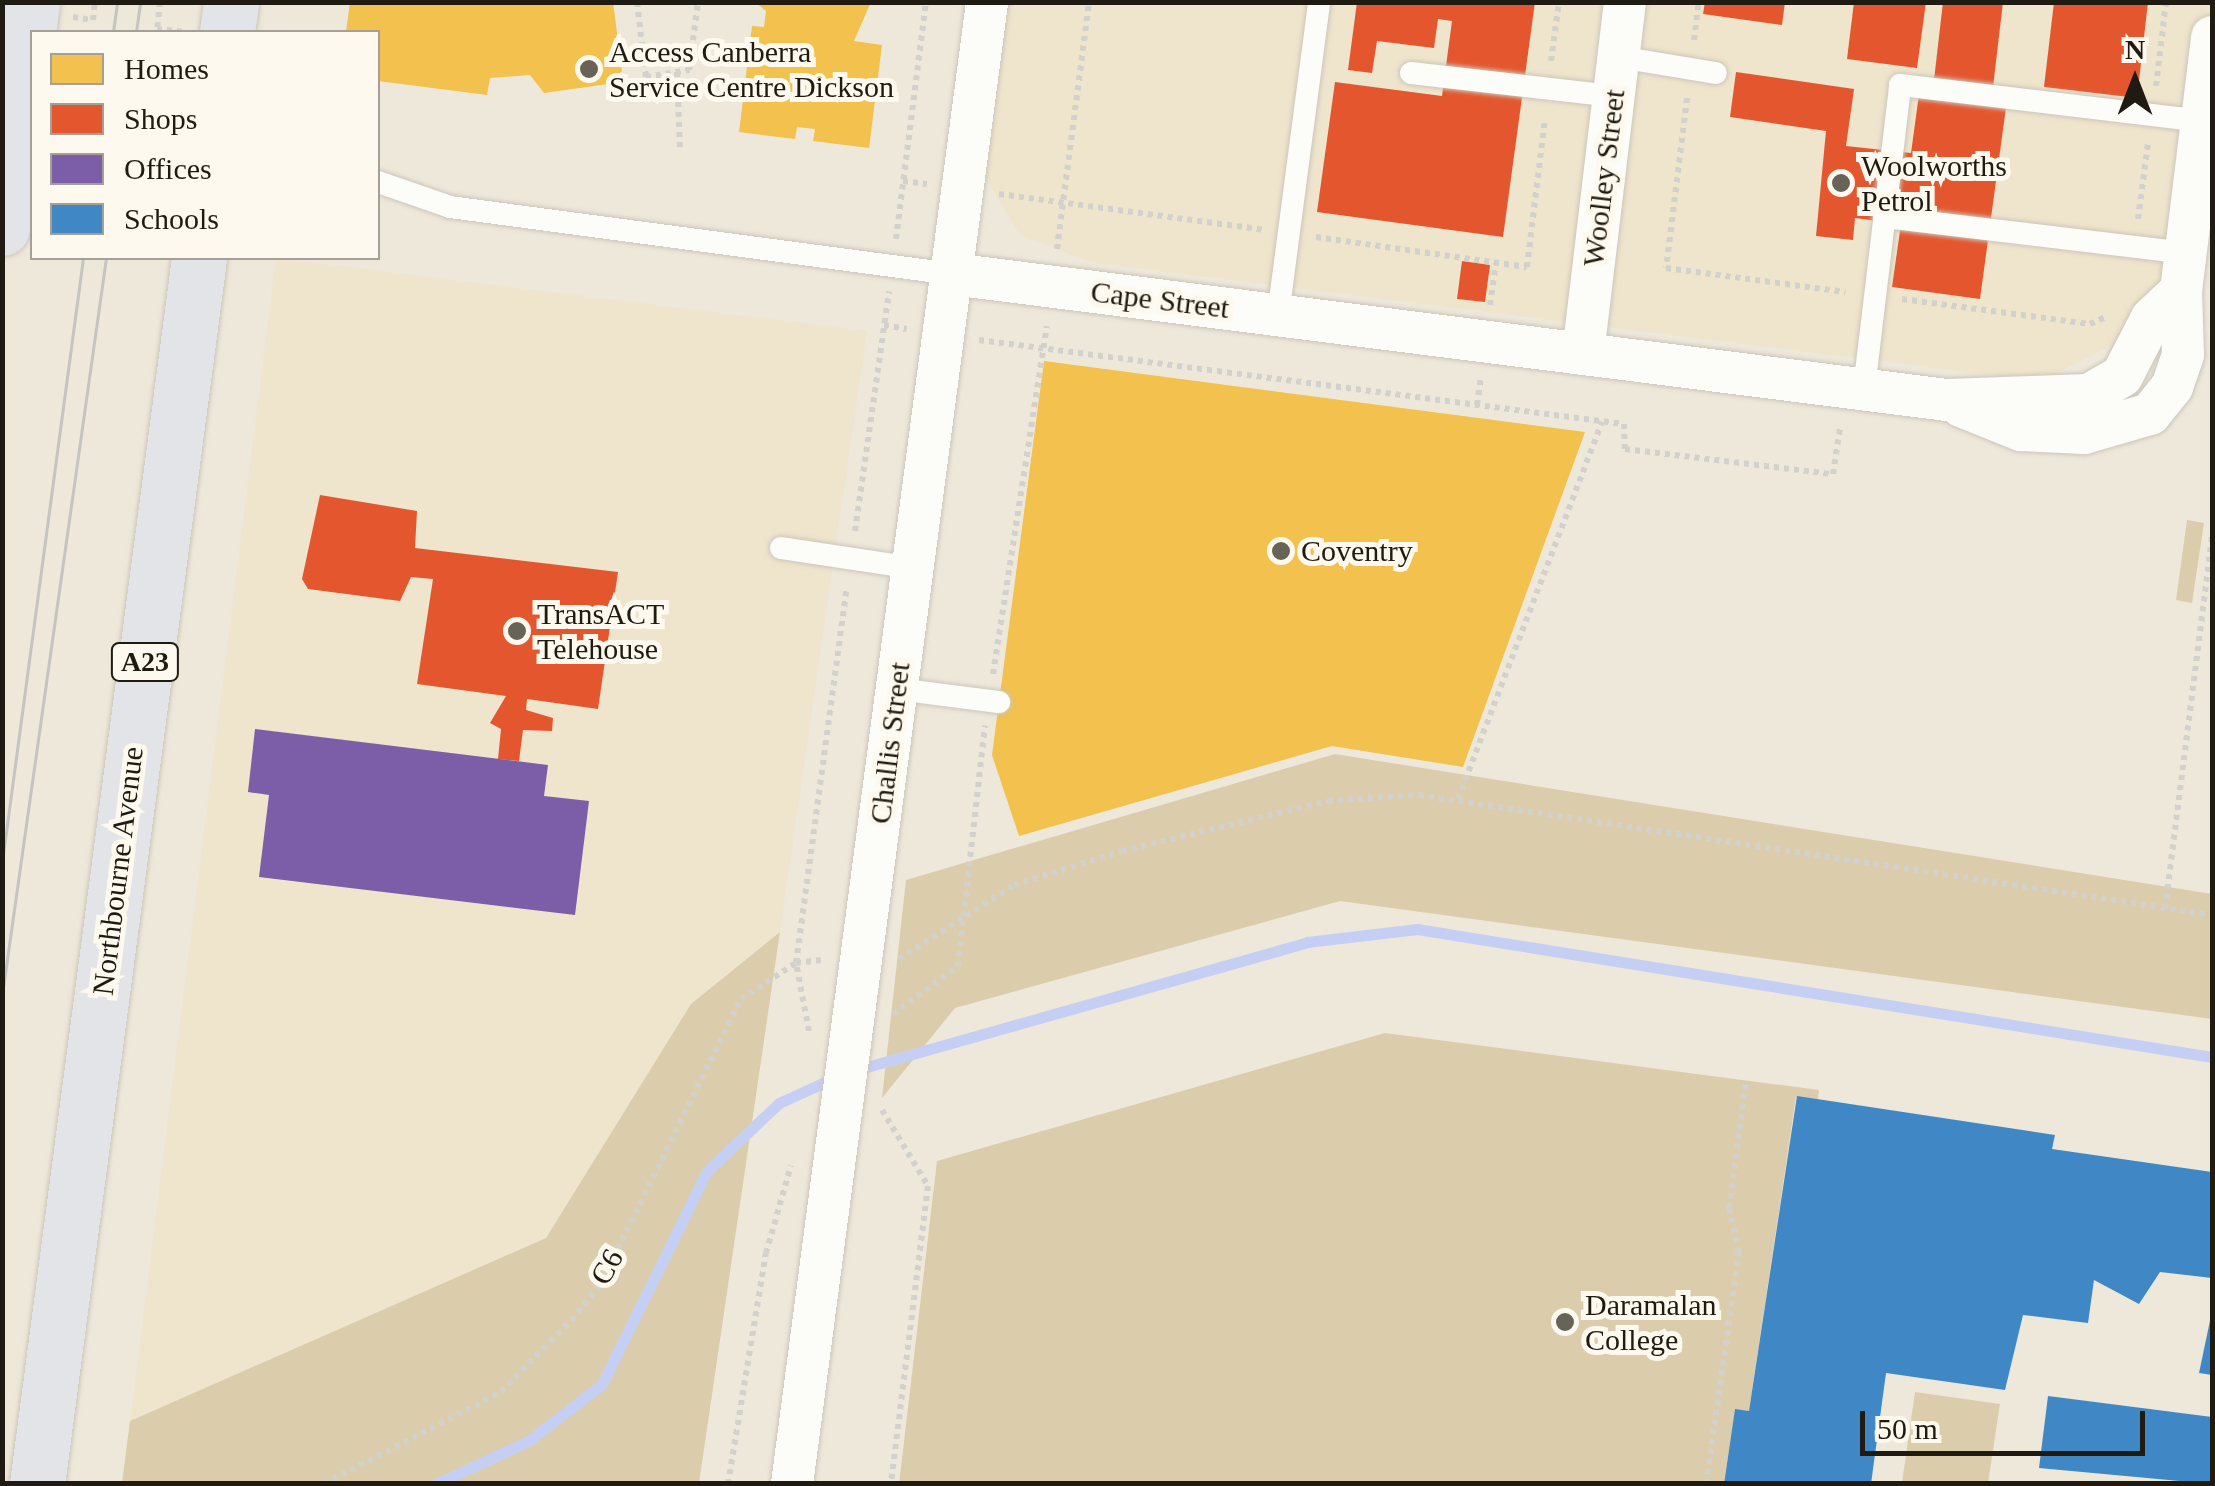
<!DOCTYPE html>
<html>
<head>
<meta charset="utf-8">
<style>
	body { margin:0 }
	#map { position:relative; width:2215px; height:1486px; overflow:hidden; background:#eee8da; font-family:Georgia,serif }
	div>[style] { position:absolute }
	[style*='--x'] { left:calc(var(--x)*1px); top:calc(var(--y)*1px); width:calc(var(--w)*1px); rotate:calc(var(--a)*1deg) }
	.built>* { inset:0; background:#efe4cc }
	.green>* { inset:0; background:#dbcdac }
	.homes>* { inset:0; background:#f2c14e }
	.shops>* { inset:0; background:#e4572e }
	.offices>* { inset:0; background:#7b5ea7 }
	.schools>* { inset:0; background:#3f88c5 }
	.stream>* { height:11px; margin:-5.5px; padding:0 5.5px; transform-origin:5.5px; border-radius:5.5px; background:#c5cff3 }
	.path>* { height:6px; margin-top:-3px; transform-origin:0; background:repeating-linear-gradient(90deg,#d3d1cc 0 5px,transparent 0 10px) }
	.roads { filter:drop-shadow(0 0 2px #cbc6bb) drop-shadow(0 0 2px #cbc6bb) }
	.service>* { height:22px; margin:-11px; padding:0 11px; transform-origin:11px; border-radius:11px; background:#fcfcf9 }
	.minor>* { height:42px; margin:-21px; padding:0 21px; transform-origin:21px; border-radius:21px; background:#fcfcf9 }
	.trunk>* { height:55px; margin:-27.5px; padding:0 27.5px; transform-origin:27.5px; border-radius:27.5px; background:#e2e4e7 }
	.tram>* { height:2.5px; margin:-1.25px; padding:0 1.25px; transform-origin:1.25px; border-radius:1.25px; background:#c6c4c1 }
	.dots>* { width:28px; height:28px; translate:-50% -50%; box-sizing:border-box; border:5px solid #fef9ef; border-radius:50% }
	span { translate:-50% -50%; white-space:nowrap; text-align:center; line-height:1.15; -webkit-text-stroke:10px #fef9ef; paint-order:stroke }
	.shield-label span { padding:2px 8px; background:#fef9ef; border:2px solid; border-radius:8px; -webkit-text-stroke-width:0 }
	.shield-label { font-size:28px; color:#1f1b12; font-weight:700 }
	.poi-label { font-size:30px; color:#1f1b12 }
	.left { translate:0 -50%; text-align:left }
	.street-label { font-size:30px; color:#1f1b12 }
	.frame { position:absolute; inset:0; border:5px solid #1f1b12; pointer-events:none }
	.legend { position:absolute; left:30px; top:30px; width:350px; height:230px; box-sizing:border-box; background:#fef9ef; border:2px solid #a5a097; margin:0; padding:12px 18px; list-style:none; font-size:30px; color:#1f1b12 }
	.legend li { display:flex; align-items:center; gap:20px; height:50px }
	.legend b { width:50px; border:2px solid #a5a097 }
	.north { position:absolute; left:2085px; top:30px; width:100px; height:100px; -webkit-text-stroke:8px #fef9ef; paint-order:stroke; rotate:0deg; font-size:28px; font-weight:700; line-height:40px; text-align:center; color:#1f1b12 }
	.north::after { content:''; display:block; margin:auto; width:35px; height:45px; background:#1f1b12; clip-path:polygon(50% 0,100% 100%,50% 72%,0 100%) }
	.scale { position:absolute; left:1860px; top:1411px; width:285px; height:45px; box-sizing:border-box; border:5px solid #1f1b12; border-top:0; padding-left:12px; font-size:30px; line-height:35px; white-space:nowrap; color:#1f1b12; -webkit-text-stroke:8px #fef9ef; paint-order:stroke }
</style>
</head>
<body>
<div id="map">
	<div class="built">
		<i style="clip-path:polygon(1008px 3px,2212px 3px,2212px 47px,2185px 253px,2118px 342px,2041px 381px,1093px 263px,1020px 235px,986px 178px)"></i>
		<i style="clip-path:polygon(276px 258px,867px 331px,780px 932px,691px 1004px,546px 1238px,130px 1421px)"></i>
	</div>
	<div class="green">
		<i style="clip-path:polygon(2187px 520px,2204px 523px,2192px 603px,2176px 600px)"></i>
		<i style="clip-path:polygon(1335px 754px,2212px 894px,2212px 1019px,1340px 901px,955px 1008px,882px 1098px,906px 880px)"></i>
		<i style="clip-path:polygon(780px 932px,699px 1483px,122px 1483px,130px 1421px,546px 1238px,691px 1004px)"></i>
		<i style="clip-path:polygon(1385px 1033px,1819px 1090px,1818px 1099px,1796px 1097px,1749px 1411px,1735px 1410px,1724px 1483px,899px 1484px,937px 1161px)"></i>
		<i style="clip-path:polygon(1915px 1392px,2000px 1404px,1988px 1483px,1902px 1483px)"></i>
	</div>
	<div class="homes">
		<i style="clip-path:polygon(350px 2px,613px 2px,622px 71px,608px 84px,544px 93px,530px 75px,490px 78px,487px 95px,378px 81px,378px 32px,346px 32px)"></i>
		<i style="clip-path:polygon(755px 2px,871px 2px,854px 41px,882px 45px,869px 148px,813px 141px,815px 129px,797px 127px,795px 139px,739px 132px,752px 26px,764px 27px,766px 11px)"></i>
		<i style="clip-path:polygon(1044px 361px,1585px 432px,1463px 767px,1332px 746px,1019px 836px,992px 755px)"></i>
	</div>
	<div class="shops">
		<i style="clip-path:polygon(1357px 2px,1535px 2px,1503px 237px,1317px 212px,1335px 82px,1442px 96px,1452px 21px,1438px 19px,1434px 48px,1377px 41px,1372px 73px,1348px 70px)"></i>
		<i style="clip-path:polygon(1705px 2px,1785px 2px,1782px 25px,1703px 14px)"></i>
		<i style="clip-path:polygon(1854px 2px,1926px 2px,1917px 68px,1847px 59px)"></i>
		<i style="clip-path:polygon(1943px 2px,2003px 2px,1993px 87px,1934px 80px)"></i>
		<i style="clip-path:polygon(2054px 2px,2148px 2px,2137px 98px,2044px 87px)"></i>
		<i style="clip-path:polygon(1736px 72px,1854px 89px,1846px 146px,1911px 153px,1920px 87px,2007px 100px,1980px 299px,1892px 287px,1901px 224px,1855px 218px,1853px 240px,1816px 236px,1826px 131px,1730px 117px)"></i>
		<i style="clip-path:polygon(1462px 261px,1490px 265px,1485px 302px,1457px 299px)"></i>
		<i style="clip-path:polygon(320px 495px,417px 511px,415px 548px,618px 572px,598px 709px,527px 699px,526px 710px,553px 718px,552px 731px,523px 730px,519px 761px,498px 759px,501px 729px,490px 723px,506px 696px,417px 684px,433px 579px,411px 577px,400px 601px,308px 589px,302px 579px)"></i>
	</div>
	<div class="offices">
		<i style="clip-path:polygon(255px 729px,548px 765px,544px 796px,589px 801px,575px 915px,259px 877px,269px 795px,248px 792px)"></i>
	</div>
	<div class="schools">
		<i style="clip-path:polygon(1797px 1096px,2055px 1135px,2052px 1149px,2212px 1172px,2212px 1278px,2160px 1272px,2139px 1304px,2094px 1280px,2088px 1323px,2023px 1315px,2005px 1390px,1886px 1373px,1871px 1484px,1724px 1484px,1735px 1409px,1749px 1411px)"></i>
		<i style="clip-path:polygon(2211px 1316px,2212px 1316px,2212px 1375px,2199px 1373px)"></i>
		<i style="clip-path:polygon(2048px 1396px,2212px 1417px,2212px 1484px,2039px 1468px)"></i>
	</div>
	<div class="stream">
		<i style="--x:856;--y:1070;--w:469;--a:-15.8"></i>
		<i style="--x:1307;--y:942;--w:111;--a:-6.7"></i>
		<i style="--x:1417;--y:929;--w:805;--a:9.15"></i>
		<i style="--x:436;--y:1484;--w:104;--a:-25.1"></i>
		<i style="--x:530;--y:1440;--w:91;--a:-37.9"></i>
		<i style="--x:602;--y:1384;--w:237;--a:-63.8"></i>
		<i style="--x:707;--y:1171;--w:99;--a:-43.4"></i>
		<i style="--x:779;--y:1103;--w:65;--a:-24.6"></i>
	</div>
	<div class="path">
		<i style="--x:160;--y:2;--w:27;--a:96"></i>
		<i style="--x:157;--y:29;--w:27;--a:6"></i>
		<i style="--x:637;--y:2;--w:76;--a:83.2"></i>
		<i style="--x:646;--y:77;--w:44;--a:-9.2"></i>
		<i style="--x:689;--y:70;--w:69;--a:-82.5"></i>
		<i style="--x:73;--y:17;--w:20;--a:9"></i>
		<i style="--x:93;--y:20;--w:18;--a:-84"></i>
		<i style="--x:1694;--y:40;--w:38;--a:-83"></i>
		<i style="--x:1551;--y:61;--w:60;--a:-82.3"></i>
		<i style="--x:677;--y:72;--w:78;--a:87.8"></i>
		<i style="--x:2156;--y:86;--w:85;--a:-83.2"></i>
		<i style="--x:1687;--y:98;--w:171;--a:97"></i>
		<i style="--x:1666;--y:268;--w:181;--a:7.6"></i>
		<i style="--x:903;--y:181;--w:24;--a:7"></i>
		<i style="--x:999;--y:194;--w:267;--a:7.7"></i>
		<i style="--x:2138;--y:219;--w:77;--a:-82.5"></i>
		<i style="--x:1316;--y:237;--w:213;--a:8.1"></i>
		<i style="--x:1527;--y:267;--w:150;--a:-83.1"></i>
		<i style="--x:896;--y:239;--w:239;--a:-82.8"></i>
		<i style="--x:1057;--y:249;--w:249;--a:-82.6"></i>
		<i style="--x:1902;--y:299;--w:190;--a:7.6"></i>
		<i style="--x:2090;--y:324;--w:17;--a:-24"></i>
		<i style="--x:1490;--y:305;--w:42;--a:-81.9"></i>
		<i style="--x:884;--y:325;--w:23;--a:10"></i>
		<i style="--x:979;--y:340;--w:650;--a:7.42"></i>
		<i style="--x:1624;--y:424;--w:25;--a:88"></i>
		<i style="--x:1625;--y:449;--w:209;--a:6.9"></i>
		<i style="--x:1833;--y:474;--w:47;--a:-81.3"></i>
		<i style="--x:1477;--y:405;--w:28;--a:-82"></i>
		<i style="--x:855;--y:531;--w:242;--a:-81.9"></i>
		<i style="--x:993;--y:674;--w:352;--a:-81.2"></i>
		<i style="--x:1458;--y:799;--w:404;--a:-69.1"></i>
		<i style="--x:2165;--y:909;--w:377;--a:-82.8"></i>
		<i style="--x:899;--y:959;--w:137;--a:-32.8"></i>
		<i style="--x:1014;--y:885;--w:113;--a:-17.5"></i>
		<i style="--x:1122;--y:851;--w:212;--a:-13.6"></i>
		<i style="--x:1328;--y:801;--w:91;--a:-3.8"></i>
		<i style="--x:1419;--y:795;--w:802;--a:8.6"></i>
		<i style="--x:893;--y:1014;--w:81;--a:-36.4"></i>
		<i style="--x:958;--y:966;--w:242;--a:-83.6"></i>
		<i style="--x:809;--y:1031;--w:69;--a:-100.8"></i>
		<i style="--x:796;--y:963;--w:378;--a:-82.3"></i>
		<i style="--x:882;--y:1110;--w:89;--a:58.8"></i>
		<i style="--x:928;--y:1186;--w:300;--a:97.1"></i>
		<i style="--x:324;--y:1484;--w:199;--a:-27.5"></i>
		<i style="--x:501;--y:1392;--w:100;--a:-45.8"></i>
		<i style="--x:571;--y:1320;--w:45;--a:-50.4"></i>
		<i style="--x:600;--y:1285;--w:319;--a:-63.8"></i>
		<i style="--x:741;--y:999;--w:66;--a:-33.2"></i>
		<i style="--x:796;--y:963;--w:25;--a:-7"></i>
		<i style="--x:728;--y:1484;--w:234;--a:-80.7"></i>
		<i style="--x:766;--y:1253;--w:91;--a:-74.1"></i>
		<i style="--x:1706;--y:1484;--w:234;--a:-81.9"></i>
		<i style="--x:1739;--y:1252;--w:45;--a:-102.8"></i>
		<i style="--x:1729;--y:1208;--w:128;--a:-82.4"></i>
	</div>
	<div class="roads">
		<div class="service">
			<i style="--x:1619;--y:57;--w:98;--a:9.4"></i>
			<i style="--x:1411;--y:73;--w:204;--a:6.5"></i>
			<i style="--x:378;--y:182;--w:76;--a:19.1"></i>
			<i style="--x:450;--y:207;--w:506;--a:7.6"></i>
			<i style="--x:1884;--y:217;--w:303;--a:6.8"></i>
			<i style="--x:1278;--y:315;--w:316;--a:-82.5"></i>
			<i style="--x:1864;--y:389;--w:306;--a:-83.2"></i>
			<i style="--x:1900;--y:85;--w:304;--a:6.8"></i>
			<i style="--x:781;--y:548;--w:134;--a:8.6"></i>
			<i style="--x:897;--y:689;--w:103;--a:7.3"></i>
		</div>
		<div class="minor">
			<i style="--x:952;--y:274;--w:1003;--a:7.22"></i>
			<i style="--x:1947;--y:400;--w:142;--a:-2"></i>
			<i style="--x:2089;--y:395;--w:38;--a:-30"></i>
			<i style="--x:2122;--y:376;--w:65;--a:-62.7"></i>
			<i style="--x:2152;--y:318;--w:40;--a:-43"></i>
			<i style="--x:1583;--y:354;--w:354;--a:-83.2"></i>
			<i style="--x:1961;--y:406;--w:65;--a:21.8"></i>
			<i style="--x:2021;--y:430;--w:63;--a:2.7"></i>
			<i style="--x:2084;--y:433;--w:69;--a:-16.1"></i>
			<i style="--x:2150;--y:414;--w:35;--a:-51"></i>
			<i style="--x:2172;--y:387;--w:34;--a:-71"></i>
			<i style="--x:2183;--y:355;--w:64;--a:-91.8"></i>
			<i style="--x:2181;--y:291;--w:256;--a:-83"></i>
			<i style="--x:792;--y:1484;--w:1495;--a:-82.5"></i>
		</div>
		<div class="trunk">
			<i style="--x:227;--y:32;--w:30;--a:-82"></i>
			<i style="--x:2;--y:228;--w:228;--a:-82.4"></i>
			<i style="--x:37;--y:1484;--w:1237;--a:-82.47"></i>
		</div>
	</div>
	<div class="tram">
		<i style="--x:113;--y:32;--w:30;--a:-82"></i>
		<i style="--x:136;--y:32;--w:30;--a:-82"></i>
		<i style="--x:2;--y:862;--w:609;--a:-82.36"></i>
		<i style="--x:2;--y:995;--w:744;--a:-81.97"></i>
	</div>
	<div class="dots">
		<i style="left:589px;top:69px;background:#676358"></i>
		<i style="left:1841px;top:183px;background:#676358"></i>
		<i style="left:1281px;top:551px;background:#676358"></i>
		<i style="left:517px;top:631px;background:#676358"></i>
		<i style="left:1565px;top:1322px;background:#676358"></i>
	</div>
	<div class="shield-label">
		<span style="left:145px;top:662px">A23</span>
	</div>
	<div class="poi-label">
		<span class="left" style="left:609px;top:69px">Access Canberra<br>Service Centre Dickson</span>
		<span class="left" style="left:1861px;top:183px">Woolworths<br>Petrol</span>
		<span class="left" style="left:1301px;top:551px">Coventry</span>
		<span class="left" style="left:537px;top:631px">TransACT<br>Telehouse</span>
		<span class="left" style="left:1585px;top:1322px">Daramalan<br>College</span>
	</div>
	<div class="street-label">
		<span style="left:1604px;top:178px;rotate:-83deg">Woolley Street</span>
		<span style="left:1160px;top:300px;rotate:7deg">Cape Street</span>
		<span style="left:890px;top:743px;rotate:-83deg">Challis Street</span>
		<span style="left:118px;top:871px;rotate:-83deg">Northbourne Avenue</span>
		<span style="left:607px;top:1267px;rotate:-61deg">C6</span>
	</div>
	<div class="frame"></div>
	<ul class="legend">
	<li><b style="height:28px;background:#f2c14e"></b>Homes</li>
	<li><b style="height:28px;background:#e4572e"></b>Shops</li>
	<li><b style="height:28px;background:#7b5ea7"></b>Offices</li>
	<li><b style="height:28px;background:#3f88c5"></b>Schools</li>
	</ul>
	<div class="north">N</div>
	<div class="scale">50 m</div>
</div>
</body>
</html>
